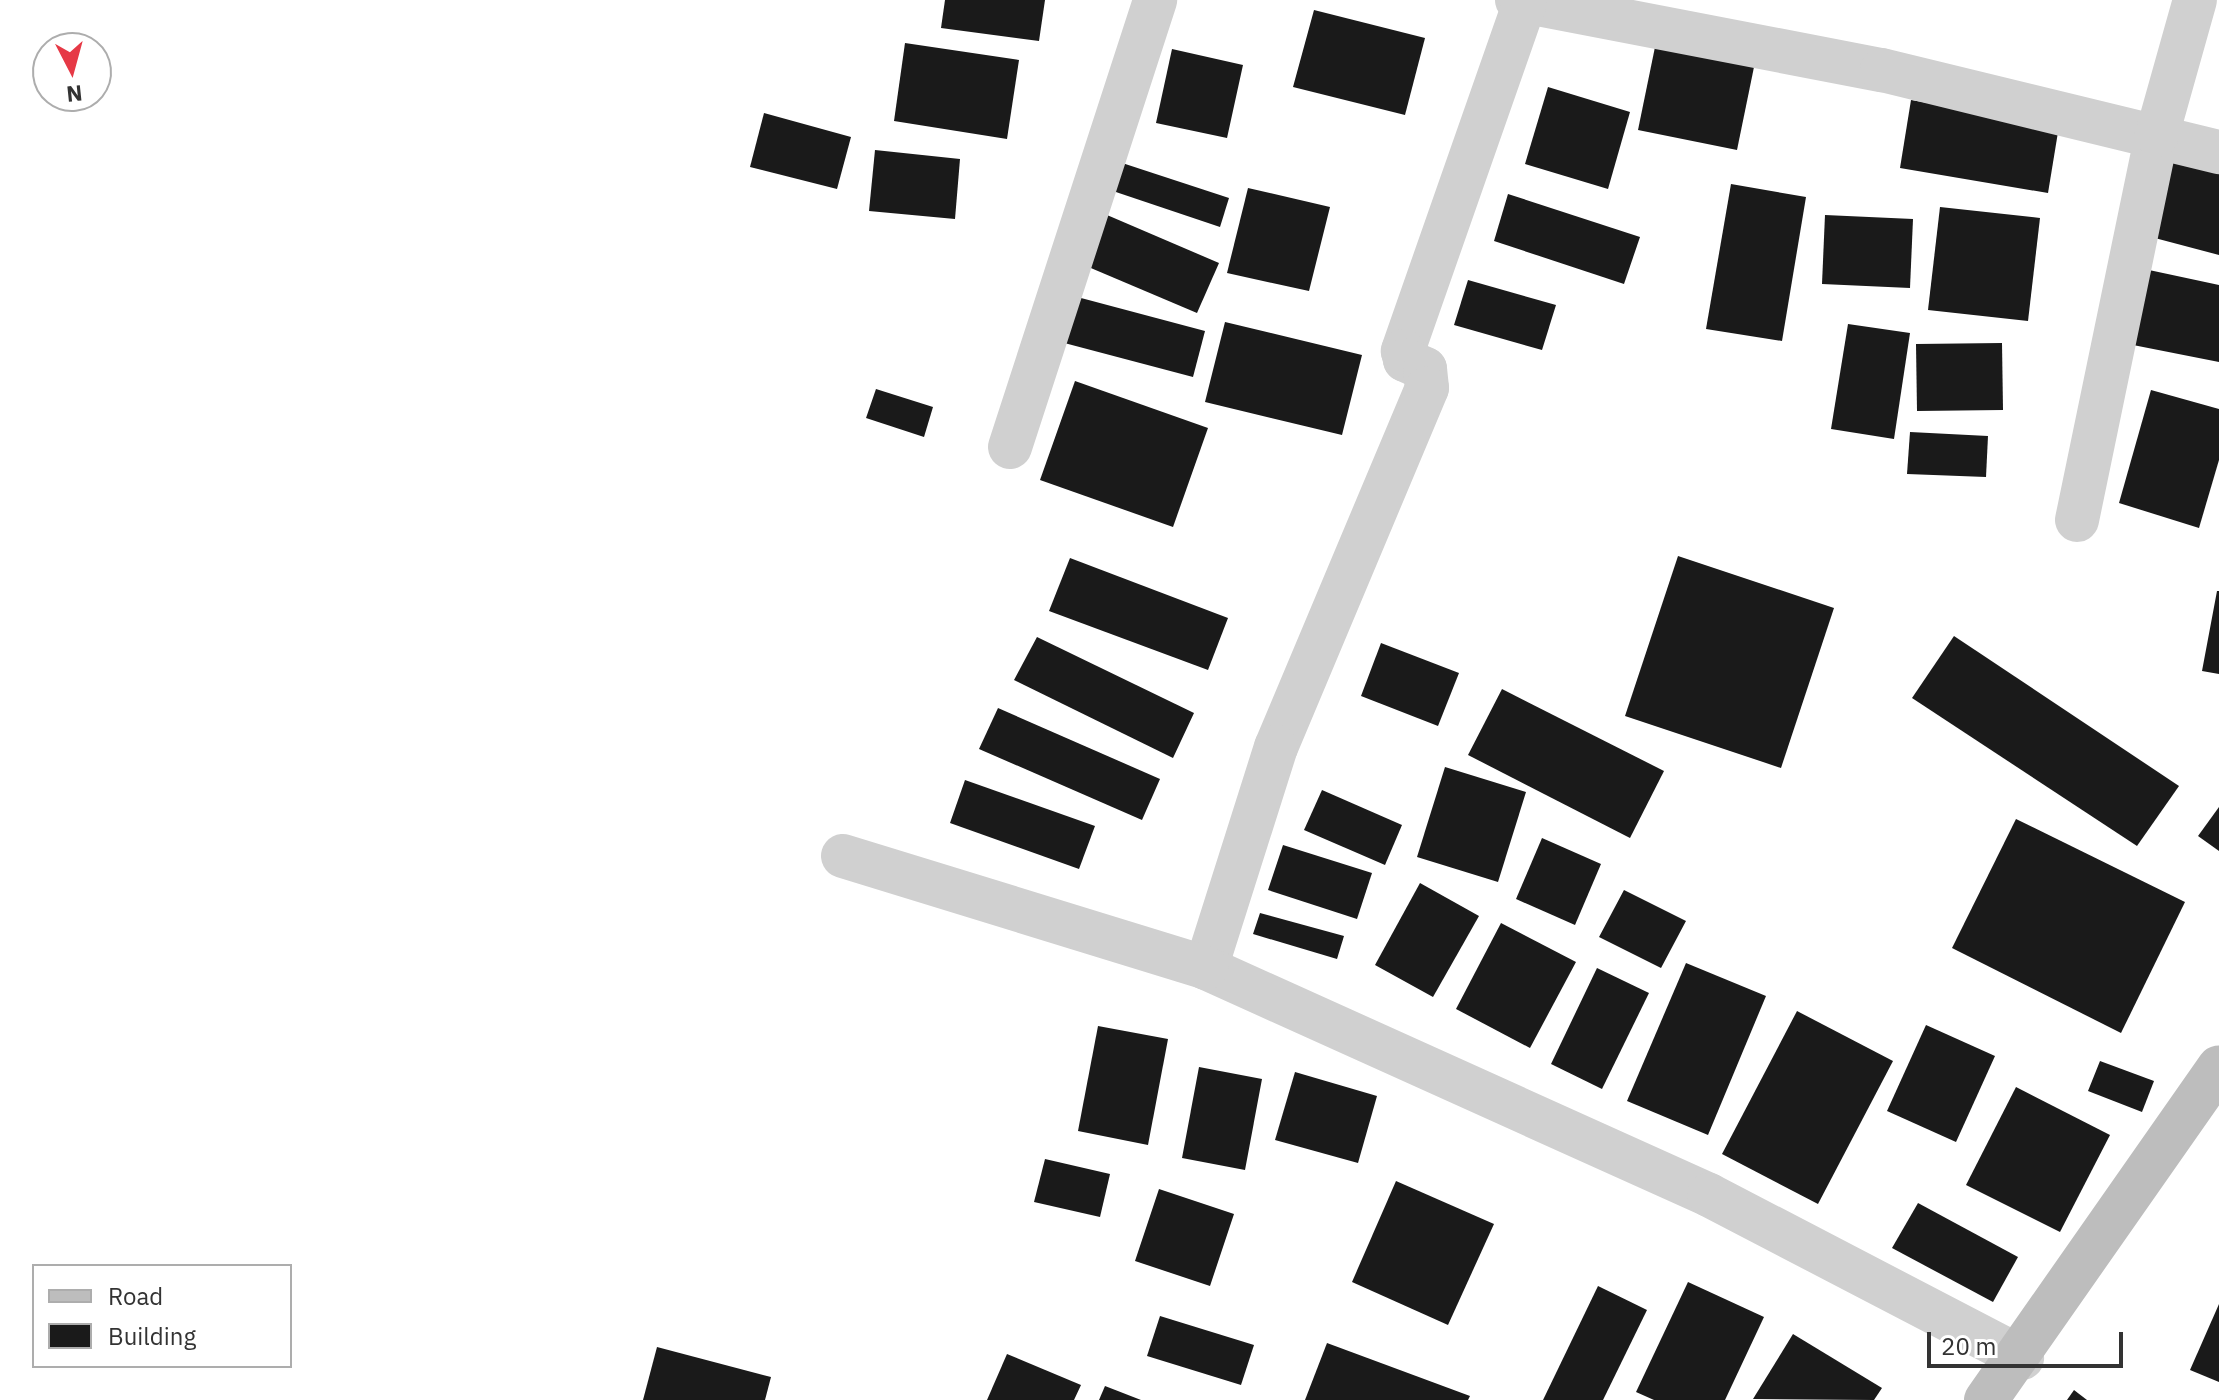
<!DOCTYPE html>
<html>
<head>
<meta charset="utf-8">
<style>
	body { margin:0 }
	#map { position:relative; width:2219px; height:1400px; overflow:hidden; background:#fff; font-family:"IBM Plex Sans",sans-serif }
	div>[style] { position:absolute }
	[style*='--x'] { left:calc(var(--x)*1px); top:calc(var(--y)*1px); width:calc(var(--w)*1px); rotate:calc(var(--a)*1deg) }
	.building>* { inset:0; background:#1a1a1a }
	.street>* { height:44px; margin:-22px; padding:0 22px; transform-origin:22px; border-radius:22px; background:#d0d0d0 }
	.secondary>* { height:44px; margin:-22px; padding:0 22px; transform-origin:22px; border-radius:22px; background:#bdbdbd }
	span { translate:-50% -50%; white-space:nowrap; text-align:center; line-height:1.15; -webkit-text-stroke:8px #fff; paint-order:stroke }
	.legend { position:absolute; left:32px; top:1264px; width:260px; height:104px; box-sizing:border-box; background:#fff; border:2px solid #adadad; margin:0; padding:10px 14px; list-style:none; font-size:24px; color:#333 }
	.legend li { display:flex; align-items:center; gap:16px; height:40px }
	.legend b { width:40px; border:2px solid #adadad }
	.north { position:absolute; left:32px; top:32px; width:80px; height:80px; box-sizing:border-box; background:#fff; border:2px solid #adadad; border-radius:50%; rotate:174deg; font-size:22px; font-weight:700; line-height:32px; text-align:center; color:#333 }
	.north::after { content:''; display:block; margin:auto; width:28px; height:36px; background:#e63946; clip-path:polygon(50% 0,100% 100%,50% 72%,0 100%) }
	.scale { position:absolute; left:1927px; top:1332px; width:196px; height:36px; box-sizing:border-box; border:4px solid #333; border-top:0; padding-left:10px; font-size:24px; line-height:28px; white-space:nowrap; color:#333; -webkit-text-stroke:6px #fff; paint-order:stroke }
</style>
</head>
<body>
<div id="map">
	<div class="building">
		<i style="clip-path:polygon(945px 0,1045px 0,1039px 41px,941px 28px)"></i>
		<i style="clip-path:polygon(1314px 10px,1425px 38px,1405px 115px,1293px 87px)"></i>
		<i style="clip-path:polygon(905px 43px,1019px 60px,1007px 139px,894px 121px)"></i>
		<i style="clip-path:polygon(1655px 47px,1754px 67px,1737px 150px,1638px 130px)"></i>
		<i style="clip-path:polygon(1172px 49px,1243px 65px,1227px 138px,1156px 123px)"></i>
		<i style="clip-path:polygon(1548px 87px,1630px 112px,1608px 189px,1525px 164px)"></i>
		<i style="clip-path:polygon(1911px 100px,2059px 126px,2048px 193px,1900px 168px)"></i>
		<i style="clip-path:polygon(764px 113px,851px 137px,837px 189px,750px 167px)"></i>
		<i style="clip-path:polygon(875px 150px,960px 159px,955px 219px,869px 211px)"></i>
		<i style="clip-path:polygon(2173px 153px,2219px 165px,2219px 255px,2151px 237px)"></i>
		<i style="clip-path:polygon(1110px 159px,1229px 198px,1220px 227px,1101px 187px)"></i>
		<i style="clip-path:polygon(1731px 184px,1806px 197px,1782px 341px,1706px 329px)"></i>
		<i style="clip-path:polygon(1248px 188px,1330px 207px,1309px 291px,1227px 273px)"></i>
		<i style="clip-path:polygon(1508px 194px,1640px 237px,1624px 284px,1494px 241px)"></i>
		<i style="clip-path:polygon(1940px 207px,2040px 218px,2028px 321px,1928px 310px)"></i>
		<i style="clip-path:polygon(1100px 212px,1219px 263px,1197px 313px,1079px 263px)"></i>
		<i style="clip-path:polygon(1825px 215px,1913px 219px,1910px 288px,1822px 284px)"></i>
		<i style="clip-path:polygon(2149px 270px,2219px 285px,2219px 362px,2133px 345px)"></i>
		<i style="clip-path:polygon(1468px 280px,1556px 305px,1542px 350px,1454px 325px)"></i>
		<i style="clip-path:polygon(1066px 294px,1205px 331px,1193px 377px,1053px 340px)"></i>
		<i style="clip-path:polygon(1225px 322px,1362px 355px,1342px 435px,1205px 402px)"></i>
		<i style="clip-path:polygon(1848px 324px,1910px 333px,1894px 439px,1831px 429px)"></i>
		<i style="clip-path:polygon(2002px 343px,2003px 410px,1917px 411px,1916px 344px)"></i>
		<i style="clip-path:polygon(1075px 381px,1208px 428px,1173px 527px,1040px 480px)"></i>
		<i style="clip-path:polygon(876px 389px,933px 407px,924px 437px,866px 418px)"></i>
		<i style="clip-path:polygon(2151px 390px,2219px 409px,2219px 460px,2199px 528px,2119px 503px)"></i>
		<i style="clip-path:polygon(1910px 432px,1988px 436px,1986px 477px,1907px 474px)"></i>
		<i style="clip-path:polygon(1678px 556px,1834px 608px,1781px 768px,1625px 716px)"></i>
		<i style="clip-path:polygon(1070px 558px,1228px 618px,1208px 670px,1049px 611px)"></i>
		<i style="clip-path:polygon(2217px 591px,2219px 591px,2219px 674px,2202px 671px)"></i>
		<i style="clip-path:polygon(1954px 636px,2179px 786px,2137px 846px,1912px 698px)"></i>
		<i style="clip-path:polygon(1037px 637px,1194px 713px,1173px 758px,1014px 680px)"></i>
		<i style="clip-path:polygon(1381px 643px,1459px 673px,1438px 726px,1361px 696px)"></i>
		<i style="clip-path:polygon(1502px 689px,1664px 771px,1630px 838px,1468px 755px)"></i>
		<i style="clip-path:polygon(998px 708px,1160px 779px,1142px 820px,979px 749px)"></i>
		<i style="clip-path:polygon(1445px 767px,1526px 792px,1498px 882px,1417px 857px)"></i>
		<i style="clip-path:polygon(965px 780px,1095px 826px,1079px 869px,950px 823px)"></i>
		<i style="clip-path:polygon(1322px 790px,1402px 825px,1385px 865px,1304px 830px)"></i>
		<i style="clip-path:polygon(2219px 807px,2219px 851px,2198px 836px)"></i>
		<i style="clip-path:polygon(2016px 819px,2185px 902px,2121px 1033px,1952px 948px)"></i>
		<i style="clip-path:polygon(1542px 838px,1601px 864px,1575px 925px,1516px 899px)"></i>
		<i style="clip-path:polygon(1283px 845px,1372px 873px,1357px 919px,1268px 890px)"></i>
		<i style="clip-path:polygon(1420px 883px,1479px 916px,1433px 997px,1375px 965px)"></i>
		<i style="clip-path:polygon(1624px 890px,1686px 921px,1661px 968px,1599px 937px)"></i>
		<i style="clip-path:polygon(1260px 913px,1344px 936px,1337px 959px,1253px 934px)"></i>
		<i style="clip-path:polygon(1501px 923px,1576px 962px,1530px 1048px,1456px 1009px)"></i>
		<i style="clip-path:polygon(1686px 963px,1766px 996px,1708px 1135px,1627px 1101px)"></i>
		<i style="clip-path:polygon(1597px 968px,1649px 993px,1602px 1089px,1551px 1064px)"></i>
		<i style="clip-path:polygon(1797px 1011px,1893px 1061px,1818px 1204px,1722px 1154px)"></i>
		<i style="clip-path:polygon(1926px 1025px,1995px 1056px,1956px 1142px,1887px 1111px)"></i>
		<i style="clip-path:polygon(1098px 1026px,1168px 1039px,1148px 1145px,1078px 1131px)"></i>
		<i style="clip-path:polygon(2100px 1061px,2154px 1081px,2142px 1112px,2088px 1091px)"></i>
		<i style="clip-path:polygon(1199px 1067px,1262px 1079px,1245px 1170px,1182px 1158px)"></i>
		<i style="clip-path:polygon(1295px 1072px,1377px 1096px,1358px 1163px,1275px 1140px)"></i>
		<i style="clip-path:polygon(2016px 1087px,2110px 1135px,2060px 1232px,1966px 1185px)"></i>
		<i style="clip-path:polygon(1045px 1159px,1110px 1174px,1100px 1217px,1034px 1202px)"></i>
		<i style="clip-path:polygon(1396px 1181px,1494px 1224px,1448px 1325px,1352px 1282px)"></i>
		<i style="clip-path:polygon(1159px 1189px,1234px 1214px,1210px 1286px,1135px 1261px)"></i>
		<i style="clip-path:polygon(1918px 1203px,2018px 1257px,1993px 1302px,1892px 1248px)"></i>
		<i style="clip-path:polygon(1688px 1282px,1764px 1317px,1725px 1400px,1654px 1400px,1636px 1392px)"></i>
		<i style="clip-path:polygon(1598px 1286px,1647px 1310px,1603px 1400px,1543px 1400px)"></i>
		<i style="clip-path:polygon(2219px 1304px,2219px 1382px,2190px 1370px)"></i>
		<i style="clip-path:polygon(1160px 1316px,1254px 1345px,1241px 1385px,1147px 1356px)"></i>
		<i style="clip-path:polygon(1793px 1334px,1882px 1388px,1874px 1400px,1753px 1399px)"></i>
		<i style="clip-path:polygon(1327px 1343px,1470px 1396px,1468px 1400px,1305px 1400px)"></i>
		<i style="clip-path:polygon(657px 1347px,771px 1377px,765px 1400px,643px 1400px)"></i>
		<i style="clip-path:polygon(1007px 1354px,1081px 1385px,1074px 1400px,987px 1400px)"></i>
		<i style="clip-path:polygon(1105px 1386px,1141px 1400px,1099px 1400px)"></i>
		<i style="clip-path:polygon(2074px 1390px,2087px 1400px,2067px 1400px)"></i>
	</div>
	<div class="street">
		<i style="--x:1517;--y:0;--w:372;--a:10.9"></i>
		<i style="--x:1882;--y:70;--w:347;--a:13.7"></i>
		<i style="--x:1525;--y:2;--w:370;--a:109.3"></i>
		<i style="--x:1403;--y:351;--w:9;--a:77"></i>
		<i style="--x:1405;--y:360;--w:22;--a:24"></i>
		<i style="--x:1425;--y:369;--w:19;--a:84"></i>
		<i style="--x:1427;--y:388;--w:389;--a:112.8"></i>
		<i style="--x:1276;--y:747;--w:232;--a:107.6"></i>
		<i style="--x:1206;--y:968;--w:552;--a:24.29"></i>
		<i style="--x:1709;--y:1195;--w:353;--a:27.5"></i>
		<i style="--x:1010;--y:447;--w:470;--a:-72"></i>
		<i style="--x:2077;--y:520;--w:393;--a:-78.3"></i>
		<i style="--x:2157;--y:135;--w:140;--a:-74.3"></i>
		<i style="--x:843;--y:856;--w:380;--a:17.1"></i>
	</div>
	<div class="secondary">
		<i style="--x:1986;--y:1400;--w:406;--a:-55"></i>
	</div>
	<ul class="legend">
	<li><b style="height:10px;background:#bdbdbd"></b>Road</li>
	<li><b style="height:22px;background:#1a1a1a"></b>Building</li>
	</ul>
	<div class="north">N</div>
	<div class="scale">20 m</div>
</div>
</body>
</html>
